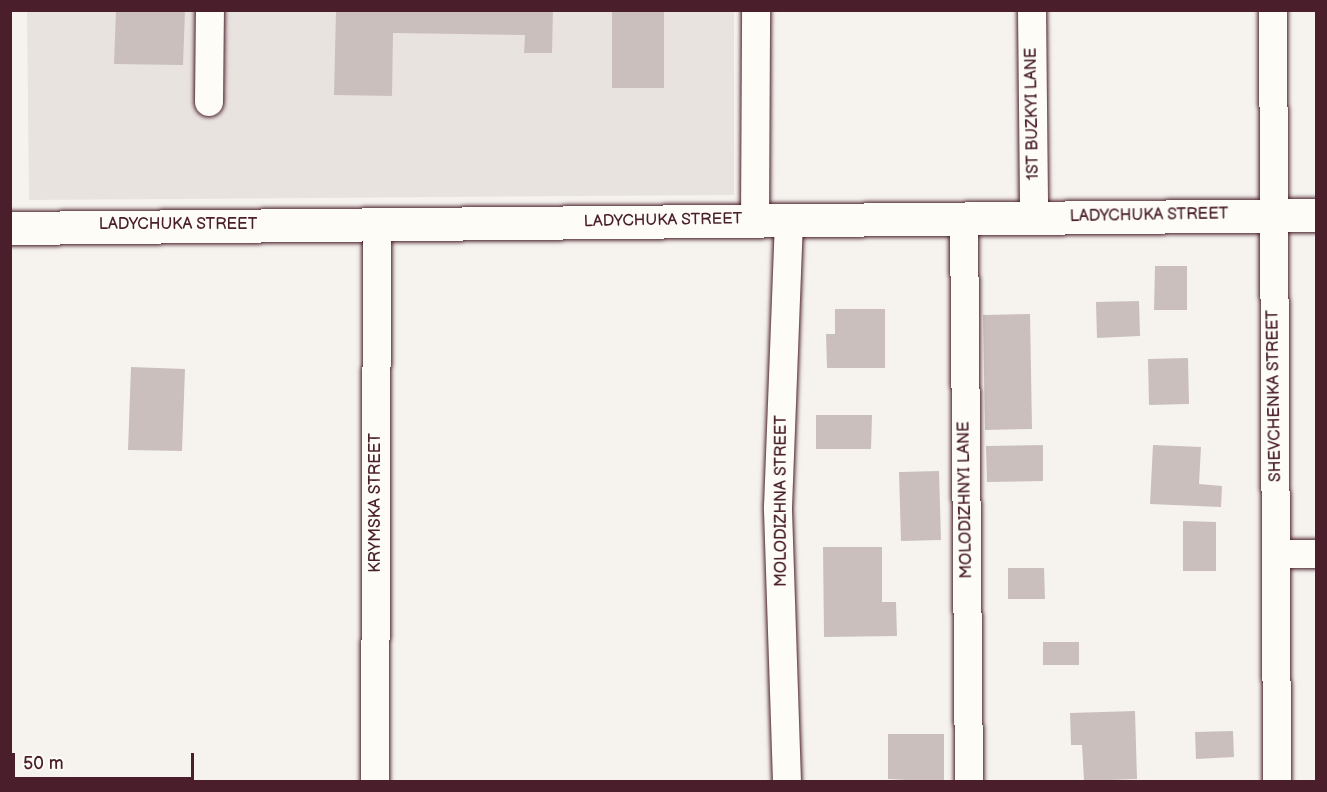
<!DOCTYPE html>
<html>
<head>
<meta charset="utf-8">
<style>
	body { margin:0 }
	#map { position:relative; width:1327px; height:792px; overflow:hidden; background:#f6f3ef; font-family:"Balsamiq Sans",sans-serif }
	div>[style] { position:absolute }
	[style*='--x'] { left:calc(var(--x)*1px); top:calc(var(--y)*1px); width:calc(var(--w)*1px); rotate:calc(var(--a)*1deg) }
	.built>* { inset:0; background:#e9e3e0 }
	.building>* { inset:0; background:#cbbfbe }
	.roads { filter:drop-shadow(0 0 2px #4a1f2b) drop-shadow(0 0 2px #4a1f2b) }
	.minor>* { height:28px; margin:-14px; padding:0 14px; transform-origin:14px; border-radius:14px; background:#fdfcf7 }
	.tertiary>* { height:33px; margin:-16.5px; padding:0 16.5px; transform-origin:16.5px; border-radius:16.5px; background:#fdfcf7 }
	span { translate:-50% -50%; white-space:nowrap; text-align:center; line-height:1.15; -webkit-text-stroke:4.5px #fdfcf7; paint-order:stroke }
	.street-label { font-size:16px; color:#4a1f2b }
	.frame { position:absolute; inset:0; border:12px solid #4a1f2b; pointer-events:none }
	.scale { position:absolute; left:12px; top:753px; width:182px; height:27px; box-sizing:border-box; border:3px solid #4a1f2b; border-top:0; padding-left:8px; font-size:18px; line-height:21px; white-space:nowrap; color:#4a1f2b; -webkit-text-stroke:4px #fdfcf7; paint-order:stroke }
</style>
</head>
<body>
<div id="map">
	<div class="built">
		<i style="clip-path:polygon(27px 11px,734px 11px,734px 195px,29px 200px)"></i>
	</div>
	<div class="building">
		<i style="clip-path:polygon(116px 10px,185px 10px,183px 65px,114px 64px)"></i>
		<i style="clip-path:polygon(336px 10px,553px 10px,552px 53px,524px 53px,525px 35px,393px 33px,392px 96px,334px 95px)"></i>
		<i style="clip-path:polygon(612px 10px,664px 10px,664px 88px,612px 88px)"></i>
		<i style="clip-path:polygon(1155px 266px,1187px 266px,1187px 310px,1154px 310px)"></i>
		<i style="clip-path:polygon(1139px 301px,1140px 336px,1097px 338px,1096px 302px)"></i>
		<i style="clip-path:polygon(835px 309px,885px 309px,885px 368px,827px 368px,826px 334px,835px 334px)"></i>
		<i style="clip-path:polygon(1030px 314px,1032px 429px,985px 430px,983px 315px)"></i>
		<i style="clip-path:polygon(1188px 358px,1189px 404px,1149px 405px,1148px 359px)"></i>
		<i style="clip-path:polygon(131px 367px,185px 369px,182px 451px,128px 450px)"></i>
		<i style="clip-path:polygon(816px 415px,872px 415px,871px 449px,816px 449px)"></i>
		<i style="clip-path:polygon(1043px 445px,1043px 481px,987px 482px,986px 446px)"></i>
		<i style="clip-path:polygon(1153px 445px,1201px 447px,1199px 484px,1222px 486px,1221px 507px,1150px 504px)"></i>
		<i style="clip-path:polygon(939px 471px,941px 540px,901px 541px,899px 472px)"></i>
		<i style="clip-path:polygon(1183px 521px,1216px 522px,1216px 571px,1183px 571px)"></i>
		<i style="clip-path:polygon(823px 547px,882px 547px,882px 602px,896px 602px,897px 636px,824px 637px)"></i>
		<i style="clip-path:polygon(1008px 568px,1044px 568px,1045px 599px,1008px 599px)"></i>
		<i style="clip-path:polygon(1043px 642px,1079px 642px,1079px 665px,1043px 665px)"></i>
		<i style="clip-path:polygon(1135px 711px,1137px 779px,1084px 781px,1082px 745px,1071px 745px,1070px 713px)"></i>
		<i style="clip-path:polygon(1233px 731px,1234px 757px,1196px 759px,1195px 732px)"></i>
		<i style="clip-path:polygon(888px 734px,944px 734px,944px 782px,888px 779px)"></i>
	</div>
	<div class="roads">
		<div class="minor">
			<i style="--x:1032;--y:10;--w:207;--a:89.4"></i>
			<i style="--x:1273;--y:10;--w:772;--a:89.7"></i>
			<i style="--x:209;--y:102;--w:92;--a:-89.4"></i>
			<i style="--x:964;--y:219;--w:563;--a:89.49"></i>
			<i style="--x:755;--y:221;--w:211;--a:-89.7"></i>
			<i style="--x:1279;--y:554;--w:37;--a:0"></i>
			<i style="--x:375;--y:782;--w:558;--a:-89.79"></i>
			<i style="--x:787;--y:782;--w:275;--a:-91.9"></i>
			<i style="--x:778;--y:507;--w:287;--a:-87.8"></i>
		</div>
		<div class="tertiary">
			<i style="--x:10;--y:228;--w:1306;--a:-0.57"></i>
		</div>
	</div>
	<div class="street-label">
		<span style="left:1033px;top:114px;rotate:-91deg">1ST BUZKYI LANE</span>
		<span style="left:1149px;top:216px;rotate:-1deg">LADYCHUKA STREET</span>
		<span style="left:663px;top:221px;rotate:-1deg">LADYCHUKA STREET</span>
		<span style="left:178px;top:225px">LADYCHUKA STREET</span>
		<span style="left:1275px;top:396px;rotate:-91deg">SHEVCHENKA STREET</span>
		<span style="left:966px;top:500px;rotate:-91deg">MOLODIZHNYI LANE</span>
		<span style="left:782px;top:501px;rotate:-90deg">MOLODIZHNA STREET</span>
		<span style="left:376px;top:503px;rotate:-90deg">KRYMSKA STREET</span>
	</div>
	<div class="frame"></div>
	<div class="scale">50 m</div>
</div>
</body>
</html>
